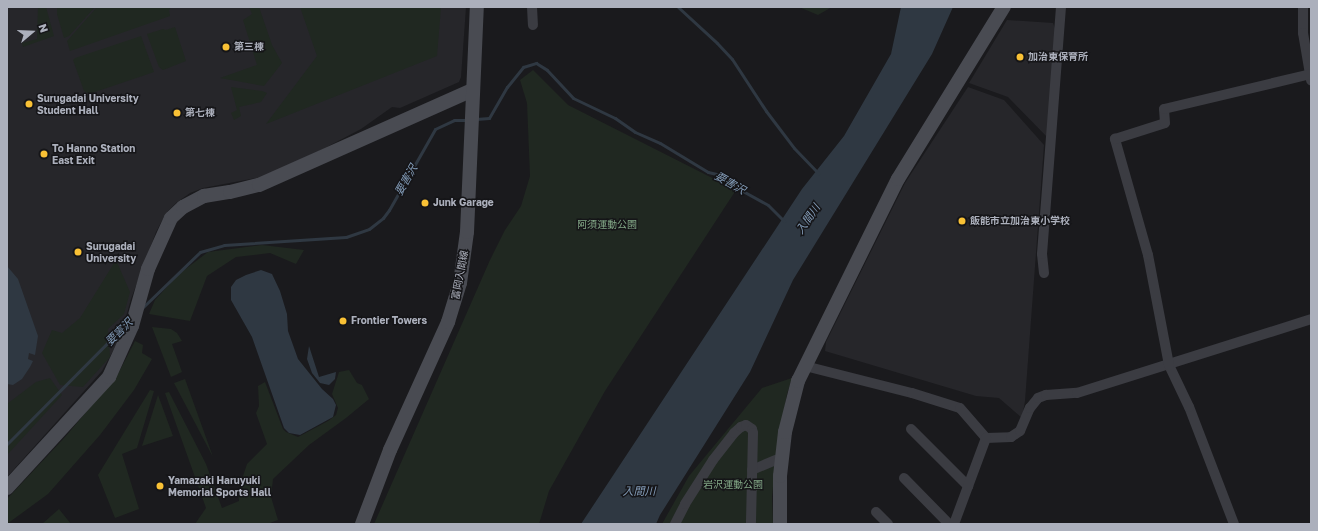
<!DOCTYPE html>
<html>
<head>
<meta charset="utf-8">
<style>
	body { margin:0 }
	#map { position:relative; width:1318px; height:531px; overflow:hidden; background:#1a1a1d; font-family:"Golos Text","Noto Sans JP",sans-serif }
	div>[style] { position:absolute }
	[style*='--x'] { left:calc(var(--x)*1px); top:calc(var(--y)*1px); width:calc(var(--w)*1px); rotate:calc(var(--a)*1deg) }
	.built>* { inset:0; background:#26262a }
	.green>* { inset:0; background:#202821 }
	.water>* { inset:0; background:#2f3842 }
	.stream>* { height:3px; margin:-1.5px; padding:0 1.5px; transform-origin:1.5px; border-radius:1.5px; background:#2f3842 }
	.street>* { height:10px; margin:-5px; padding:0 5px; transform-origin:5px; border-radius:5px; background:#3b3c42 }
	.secondary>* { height:14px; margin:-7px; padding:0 7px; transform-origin:7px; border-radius:7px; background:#494b52 }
	.dots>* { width:11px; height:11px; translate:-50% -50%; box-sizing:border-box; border:2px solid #151518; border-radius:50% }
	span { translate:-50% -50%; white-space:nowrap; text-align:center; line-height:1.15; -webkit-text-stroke:3px #151518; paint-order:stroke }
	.poi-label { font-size:10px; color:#acb0bc; font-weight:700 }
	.left { translate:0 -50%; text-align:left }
	.park-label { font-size:10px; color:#83a887 }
	.street-label { font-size:10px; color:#acb0bc }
	.water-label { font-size:11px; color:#839cb8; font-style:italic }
	.frame { position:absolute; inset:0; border:8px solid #acb0bc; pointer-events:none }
	.north { position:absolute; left:12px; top:12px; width:40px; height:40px; -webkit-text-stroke:3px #151518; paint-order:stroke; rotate:71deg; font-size:11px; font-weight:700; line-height:16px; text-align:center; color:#acb0bc }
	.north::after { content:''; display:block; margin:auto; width:14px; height:18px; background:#acb0bc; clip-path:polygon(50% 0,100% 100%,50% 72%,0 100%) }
</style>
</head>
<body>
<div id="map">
	<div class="built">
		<i style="clip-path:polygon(7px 7px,466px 7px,461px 77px,459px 82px,400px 108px,392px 107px,361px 129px,323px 149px,262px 177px,203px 188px,190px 193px,176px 203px,166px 213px,156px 232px,131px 299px,120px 338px,102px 371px,7px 477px)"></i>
		<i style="clip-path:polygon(1007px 20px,1053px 23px,1056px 31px,1049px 139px,1008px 97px,969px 83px)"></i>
		<i style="clip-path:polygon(968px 87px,1004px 100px,1044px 145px,1025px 401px,1022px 418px,999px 398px,976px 396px,825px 351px,826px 342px,905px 183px)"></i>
	</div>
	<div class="green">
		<i style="clip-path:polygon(38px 7px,46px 7px,54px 36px,23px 47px,22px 43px,37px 39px)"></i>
		<i style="clip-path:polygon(57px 7px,95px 7px,69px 36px,64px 38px,57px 14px)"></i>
		<i style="clip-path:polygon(97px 7px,171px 7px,169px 10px,170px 16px,70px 51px,67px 41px)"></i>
		<i style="clip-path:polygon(249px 7px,259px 7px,272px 45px,282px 63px,264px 86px,220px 78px,257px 65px,243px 20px,252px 14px)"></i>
		<i style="clip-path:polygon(300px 7px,441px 7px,437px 56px,266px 124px,317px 56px)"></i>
		<i style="clip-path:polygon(799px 7px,832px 7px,818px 15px)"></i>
		<i style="clip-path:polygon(175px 27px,186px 61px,163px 70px,159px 67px,147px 34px,163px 29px,166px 30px)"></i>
		<i style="clip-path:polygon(141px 36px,154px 72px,89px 94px,84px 91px,73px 60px,75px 58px)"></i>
		<i style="clip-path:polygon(533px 70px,568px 105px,736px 190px,605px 391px,549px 491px,539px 524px,374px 524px,490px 260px,505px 230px,521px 206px,530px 176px,527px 103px,520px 80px)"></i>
		<i style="clip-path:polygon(231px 87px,262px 91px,267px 93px,261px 102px,239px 107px,241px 116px,234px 120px,231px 113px,237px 110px)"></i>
		<i style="clip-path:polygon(262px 245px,304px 250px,296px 264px,270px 253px,236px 257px,207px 276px,190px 321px,149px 314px,155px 300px,179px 274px,208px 252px)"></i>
		<i style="clip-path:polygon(116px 260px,130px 292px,124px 314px,108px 329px,110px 357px,83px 387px,60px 385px,42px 353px,52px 330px,62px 333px,80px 318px)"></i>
		<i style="clip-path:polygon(152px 327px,171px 329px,177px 333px,182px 341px,172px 344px,182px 372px,171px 377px)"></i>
		<i style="clip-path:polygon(135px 341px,143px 345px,142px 353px,152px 359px,134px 390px,100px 435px,48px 494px,7px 524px,7px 499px,66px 436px,118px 374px)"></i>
		<i style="clip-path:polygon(349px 370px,357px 383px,362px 385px,369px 399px,346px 418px,309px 445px,273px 479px,271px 497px,278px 520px,267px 524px,195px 524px,206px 508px,165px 393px,169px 392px,206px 464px,222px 508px,239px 501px,238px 491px,247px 464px,267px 444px,256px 413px,259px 406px,258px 386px,265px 382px,283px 429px,286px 432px,298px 437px,328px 421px,336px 415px,338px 408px,332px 394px,339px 372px)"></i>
		<i style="clip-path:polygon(50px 378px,62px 395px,7px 455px,7px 404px,36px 382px)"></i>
		<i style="clip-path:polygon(792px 378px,787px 394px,776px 455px,772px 497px,773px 524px,662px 524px,689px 476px,762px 388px)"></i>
		<i style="clip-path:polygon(185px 379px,213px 457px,174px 383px)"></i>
		<i style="clip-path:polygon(150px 390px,154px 391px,137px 448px,122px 454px,139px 509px,115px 518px,98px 475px)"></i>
		<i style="clip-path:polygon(158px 395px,173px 436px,142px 446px)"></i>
		<i style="clip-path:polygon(59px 509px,71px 524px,42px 524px)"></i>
	</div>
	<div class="water">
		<i style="clip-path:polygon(901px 7px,953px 7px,932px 54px,793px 280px,750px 372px,660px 515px,656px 524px,581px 524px,802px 189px,844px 136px,891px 54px)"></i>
		<i style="clip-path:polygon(7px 266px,18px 279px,38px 336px,35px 355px,29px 353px,28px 359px,33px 361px,30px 367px,22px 379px,13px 385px,7px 384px)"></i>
		<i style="clip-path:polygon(261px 270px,272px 274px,280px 291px,287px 314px,288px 331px,298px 359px,322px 389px,333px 399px,336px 405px,333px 417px,300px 435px,289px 433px,284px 428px,252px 337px,231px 300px,231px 287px,236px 280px,246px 275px)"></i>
		<i style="clip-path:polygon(309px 346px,319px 377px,336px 372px,335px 379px,329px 385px,320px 383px,312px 373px,307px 359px)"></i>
	</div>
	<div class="stream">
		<i style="--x:678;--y:7;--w:53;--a:42.7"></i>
		<i style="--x:717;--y:43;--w:22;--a:47"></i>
		<i style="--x:732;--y:59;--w:62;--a:56.8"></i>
		<i style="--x:766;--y:111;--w:46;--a:52.9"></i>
		<i style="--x:794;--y:148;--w:35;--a:46"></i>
		<i style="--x:476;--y:119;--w:13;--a:-4"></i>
		<i style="--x:489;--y:118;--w:36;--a:-60"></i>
		<i style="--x:507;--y:87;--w:26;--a:-51"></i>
		<i style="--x:523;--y:67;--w:14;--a:-17"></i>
		<i style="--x:536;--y:63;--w:13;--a:32"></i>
		<i style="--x:547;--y:70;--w:38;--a:47"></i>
		<i style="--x:573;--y:98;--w:47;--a:25.5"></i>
		<i style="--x:615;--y:118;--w:24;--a:35"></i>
		<i style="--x:635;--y:132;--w:27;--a:24"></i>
		<i style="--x:660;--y:143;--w:56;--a:31.1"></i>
		<i style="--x:708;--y:172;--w:13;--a:13"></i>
		<i style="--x:721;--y:175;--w:13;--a:45"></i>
		<i style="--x:730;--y:184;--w:43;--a:28.9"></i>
		<i style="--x:768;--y:205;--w:23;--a:45"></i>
		<i style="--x:142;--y:308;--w:81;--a:-44"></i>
		<i style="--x:200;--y:252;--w:25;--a:-16"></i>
		<i style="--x:224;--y:245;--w:122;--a:-3.8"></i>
		<i style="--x:346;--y:237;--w:24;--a:-19"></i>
		<i style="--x:369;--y:229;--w:18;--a:-38"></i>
		<i style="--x:383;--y:218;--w:10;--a:-53"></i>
		<i style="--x:389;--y:210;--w:93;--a:-60.4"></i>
		<i style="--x:435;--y:129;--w:21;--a:-25"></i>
		<i style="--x:454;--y:120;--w:14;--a:0"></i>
		<i style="--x:7;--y:444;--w:170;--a:-45.2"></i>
	</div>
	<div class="street">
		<i style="--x:532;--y:7;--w:18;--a:87"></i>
		<i style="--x:1303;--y:7;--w:26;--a:90"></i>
		<i style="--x:1303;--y:33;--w:48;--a:80.3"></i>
		<i style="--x:1044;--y:273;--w:19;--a:-96"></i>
		<i style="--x:1042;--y:254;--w:248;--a:-85.6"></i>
		<i style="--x:805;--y:366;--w:110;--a:14.2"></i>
		<i style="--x:912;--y:393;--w:50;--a:17.4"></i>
		<i style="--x:960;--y:408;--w:40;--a:49"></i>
		<i style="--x:986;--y:438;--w:25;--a:-2"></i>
		<i style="--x:1011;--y:437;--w:11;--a:-34"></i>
		<i style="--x:1020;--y:431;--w:25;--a:-67"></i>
		<i style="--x:1030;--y:408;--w:13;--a:-51"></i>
		<i style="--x:1038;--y:398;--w:9;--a:-21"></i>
		<i style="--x:1046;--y:395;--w:31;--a:-4"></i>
		<i style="--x:1077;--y:393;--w:245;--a:-17.5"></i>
		<i style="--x:911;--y:429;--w:81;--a:45"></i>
		<i style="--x:752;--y:470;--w:26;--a:-23"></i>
		<i style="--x:904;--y:478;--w:64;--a:45.6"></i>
		<i style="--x:876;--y:512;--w:17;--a:45"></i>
		<i style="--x:675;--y:524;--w:22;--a:-63"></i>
		<i style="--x:685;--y:504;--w:52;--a:-57.5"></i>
		<i style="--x:713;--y:460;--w:34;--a:-52"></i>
		<i style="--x:734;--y:433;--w:9;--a:-41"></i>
		<i style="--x:741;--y:427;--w:5;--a:-22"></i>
		<i style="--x:746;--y:425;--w:7;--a:34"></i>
		<i style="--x:752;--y:429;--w:4;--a:76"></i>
		<i style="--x:753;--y:433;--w:91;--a:91.3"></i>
		<i style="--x:954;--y:524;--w:92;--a:-69.6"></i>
		<i style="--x:1234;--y:524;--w:125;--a:-111"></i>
		<i style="--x:1189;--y:407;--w:47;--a:-115.5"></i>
		<i style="--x:1169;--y:365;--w:112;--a:-100.8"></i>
		<i style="--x:1148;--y:255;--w:121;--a:-105.9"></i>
		<i style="--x:1115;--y:139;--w:52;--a:-17.7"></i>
		<i style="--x:1165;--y:123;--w:14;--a:-94"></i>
		<i style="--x:1164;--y:109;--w:151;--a:-13.4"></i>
	</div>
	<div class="secondary">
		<i style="--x:7;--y:488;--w:151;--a:-47.4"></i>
		<i style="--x:109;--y:377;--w:56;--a:-65.7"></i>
		<i style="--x:132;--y:326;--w:59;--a:-74.3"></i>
		<i style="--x:148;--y:269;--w:56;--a:-65.7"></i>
		<i style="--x:171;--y:218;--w:16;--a:-43"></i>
		<i style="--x:183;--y:207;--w:24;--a:-28"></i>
		<i style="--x:204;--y:196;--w:26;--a:-9"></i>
		<i style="--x:230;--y:192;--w:30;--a:-14"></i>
		<i style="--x:259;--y:185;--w:233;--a:-24"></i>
		<i style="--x:362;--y:524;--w:79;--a:-69.3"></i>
		<i style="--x:390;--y:450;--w:141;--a:-65.6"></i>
		<i style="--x:448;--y:322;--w:41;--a:-72.9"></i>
		<i style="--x:460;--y:283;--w:51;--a:-82.2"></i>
		<i style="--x:467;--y:232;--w:225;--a:-87.5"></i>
		<i style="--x:780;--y:524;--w:48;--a:-90"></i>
		<i style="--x:780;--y:476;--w:44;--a:-83.5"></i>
		<i style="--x:785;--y:432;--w:53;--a:-75.7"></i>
		<i style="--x:798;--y:381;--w:225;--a:-63.7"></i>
		<i style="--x:898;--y:179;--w:202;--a:-58.4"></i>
	</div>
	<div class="dots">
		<i style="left:226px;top:47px;background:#f9c135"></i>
		<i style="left:1020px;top:57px;background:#f9c135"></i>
		<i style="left:29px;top:104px;background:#f9c135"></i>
		<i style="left:177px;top:113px;background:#f9c135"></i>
		<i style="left:44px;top:154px;background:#f9c135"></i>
		<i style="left:425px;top:203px;background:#f9c135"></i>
		<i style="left:962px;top:221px;background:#f9c135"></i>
		<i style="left:78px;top:252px;background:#f9c135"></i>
		<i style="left:343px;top:321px;background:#f9c135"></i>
		<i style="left:160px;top:486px;background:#f9c135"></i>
	</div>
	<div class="poi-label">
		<span class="left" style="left:234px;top:47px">第三棟</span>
		<span class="left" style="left:1028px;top:57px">加治東保育所</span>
		<span class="left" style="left:37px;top:104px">Surugadai University<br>Student Hall</span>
		<span class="left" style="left:185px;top:113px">第七棟</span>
		<span class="left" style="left:52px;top:154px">To Hanno Station<br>East Exit</span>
		<span class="left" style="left:433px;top:203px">Junk Garage</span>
		<span class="left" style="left:970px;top:221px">飯能市立加治東小学校</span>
		<span class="left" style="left:86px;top:252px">Surugadai<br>University</span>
		<span class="left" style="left:351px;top:321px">Frontier Towers</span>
		<span class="left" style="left:168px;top:486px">Yamazaki Haruyuki<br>Memorial Sports Hall</span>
	</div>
	<div class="park-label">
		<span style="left:607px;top:225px">阿須運動公園</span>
		<span style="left:733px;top:485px">岩沢運動公園</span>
	</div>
	<div class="street-label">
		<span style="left:460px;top:275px;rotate:-79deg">富岡入間線</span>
	</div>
	<div class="water-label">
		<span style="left:406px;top:180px;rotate:-60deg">要害沢</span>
		<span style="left:730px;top:183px;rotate:30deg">要害沢</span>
		<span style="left:808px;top:219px;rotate:-56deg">入間川</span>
		<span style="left:119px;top:332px;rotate:-45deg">要害沢</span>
		<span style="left:639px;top:491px">入間川</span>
	</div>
	<div class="frame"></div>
	<div class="north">N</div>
</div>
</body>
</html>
